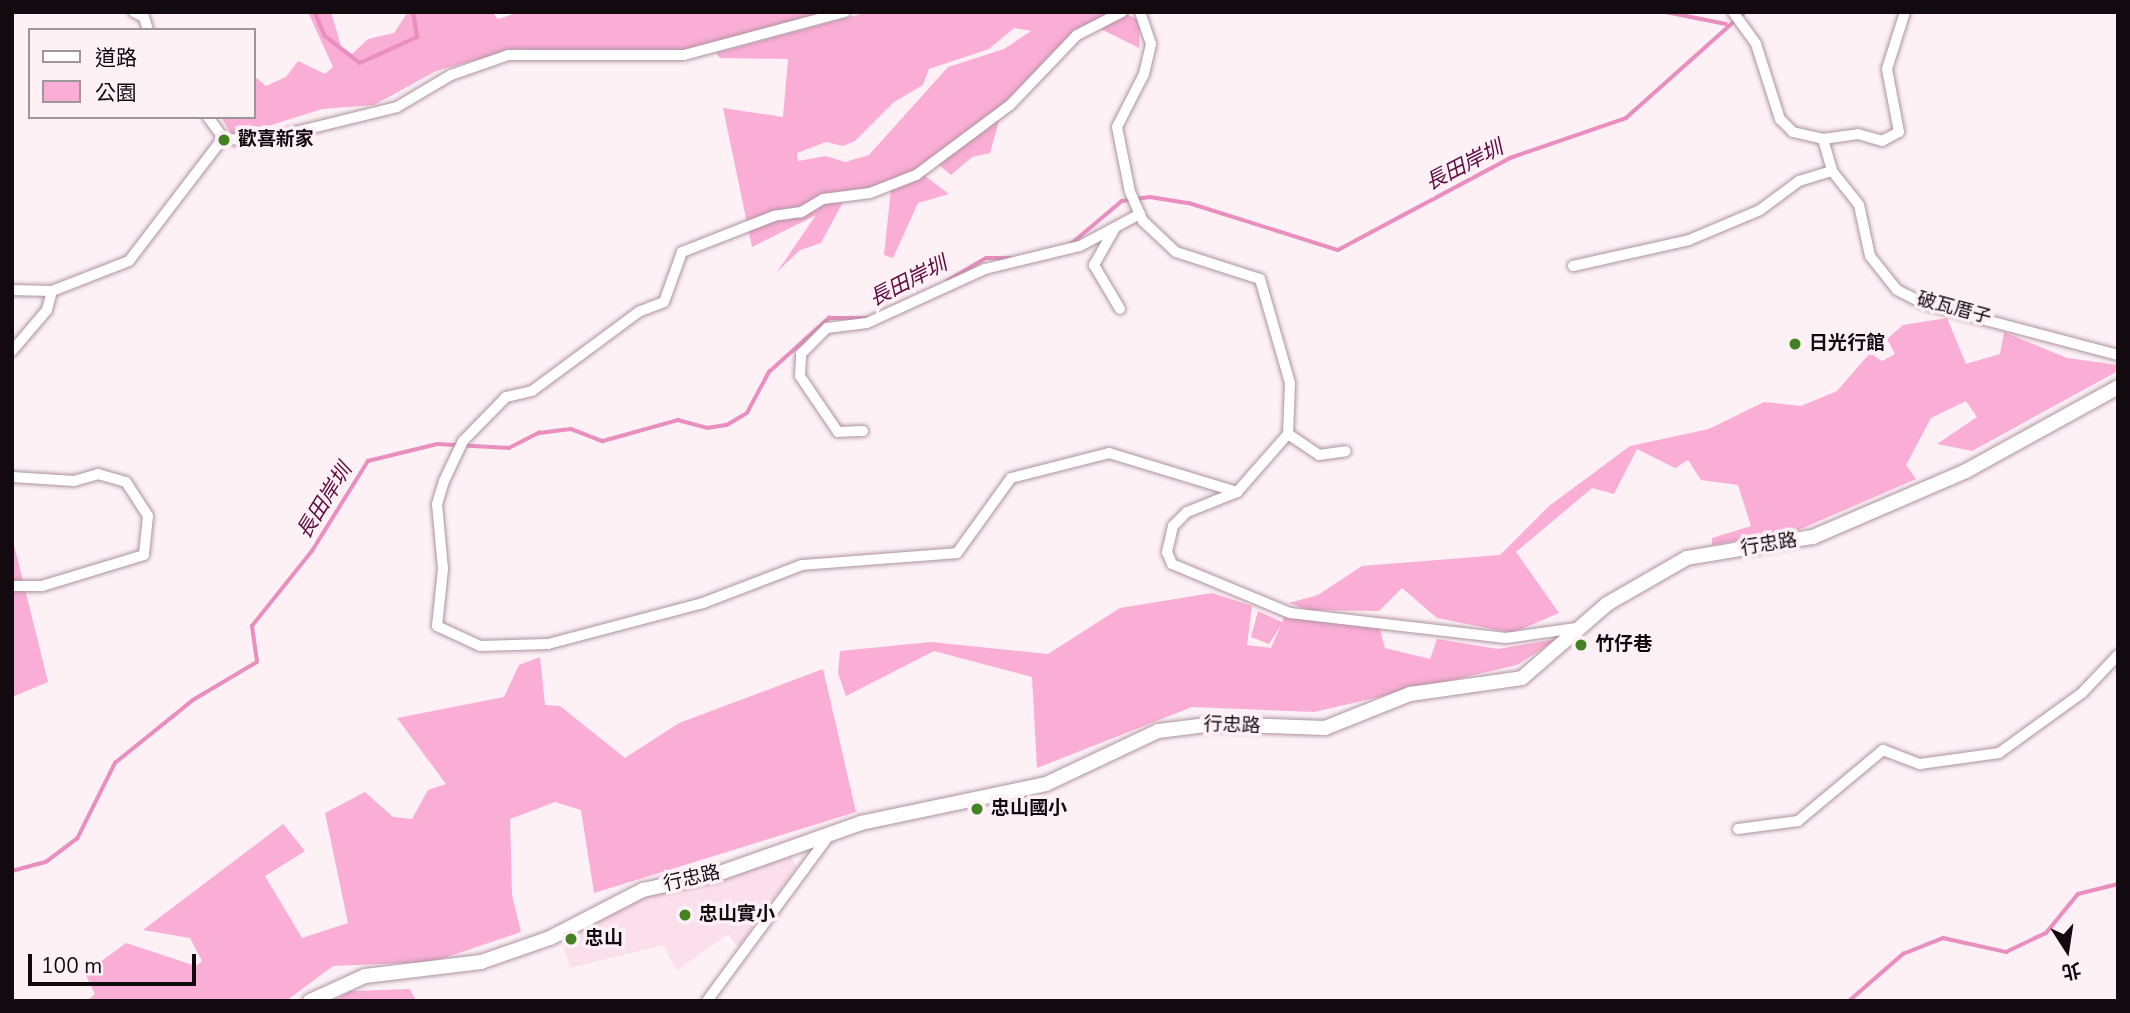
<!DOCTYPE html>
<html>
<head>
<meta charset="utf-8">
<style>
	body { margin:0 }
	#map { position:relative; width:2130px; height:1013px; overflow:hidden; background:#fdf1f6; font-family:"Nunito Sans","Noto Sans TC",sans-serif }
	div>[style] { position:absolute }
	[style*='--x'] { left:calc(var(--x)*1px); top:calc(var(--y)*1px); width:calc(var(--w)*1px); rotate:calc(var(--a)*1deg) }
	.built>* { inset:0; background:#fcdfed }
	.green>* { inset:0; background:#faadd5 }
	.stream>* { height:3.5px; margin:-1.75px; padding:0 1.75px; transform-origin:1.75px; border-radius:1.75px; background:#ea8dbf }
	.roads { filter:drop-shadow(0 0 2px #ae93a0) drop-shadow(0 0 2px #ae93a0) }
	.street>* { height:10px; margin:-5px; padding:0 5px; transform-origin:5px; border-radius:5px; background:#fff }
	.secondary>* { height:14px; margin:-7px; padding:0 7px; transform-origin:7px; border-radius:7px; background:#fff }
	.dots>* { width:19px; height:19px; translate:-50% -50%; box-sizing:border-box; border:4px solid #fdf1f6; border-radius:50% }
	span { translate:-50% -50%; white-space:nowrap; text-align:center; line-height:1.15; -webkit-text-stroke:7px #fdf1f6; paint-order:stroke }
	.poi-label { font-size:19px; color:#130a0f; font-weight:700 }
	.left { translate:0 -50%; text-align:left }
	.street-label { font-size:19px; color:#130a0f }
	.water-label { font-size:21px; color:#5e0b41; font-style:italic }
	.frame { position:absolute; inset:0; border:14px solid #130a0f; pointer-events:none }
	.legend { position:absolute; left:28px; top:28px; width:228px; height:91px; box-sizing:border-box; background:#fdf1f6; border:2px solid #9f959a; margin:0; padding:9px 12px; list-style:none; font-size:21px; color:#130a0f }
	.legend li { display:flex; align-items:center; gap:14px; height:35px }
	.legend b { width:35px; border:2px solid #9f959a }
	.north { position:absolute; left:2032px; top:915px; width:70px; height:70px; -webkit-text-stroke:5px #fdf1f6; paint-order:stroke; rotate:168deg; font-size:19px; font-weight:700; line-height:28px; text-align:center; color:#130a0f }
	.north::after { content:''; display:block; margin:auto; width:24px; height:32px; background:#130a0f; clip-path:polygon(50% 0,100% 100%,50% 72%,0 100%) }
	.scale { position:absolute; left:28px; top:954px; width:168px; height:32px; box-sizing:border-box; border:4px solid #130a0f; border-top:0; padding-left:9px; font-size:21px; line-height:24px; white-space:nowrap; color:#130a0f; -webkit-text-stroke:5px #fdf1f6; paint-order:stroke }
</style>
</head>
<body>
<div id="map">
	<div class="built">
		<i style="clip-path:polygon(791px 857px,797px 867px,738px 947px,728px 934px,677px 971px,663px 945px,570px 968px,561px 938px,643px 897px)"></i>
	</div>
	<div class="green">
		<i style="clip-path:polygon(308px 12px,331px 12px,341px 46px,352px 54px,368px 39px,394px 33px,408px 12px,492px 12px,498px 19px,520px 12px,831px 12px,695px 50px,644px 56px,514px 49px,436px 71px,374px 105px,322px 109px,233px 137px,221px 117px,254px 117px,254px 76px,266px 86px,286px 77px,298px 61px,325px 74px,333px 67px)"></i>
		<i style="clip-path:polygon(evenodd,868px 12px,1123px 12px,1140px 21px,1139px 48px,1099px 28px,1086px 34px,1000px 117px,990px 153px,972px 157px,951px 175px,939px 165px,932px 168px,925px 176px,949px 194px,918px 203px,893px 258px,884px 255px,891px 189px,843px 202px,821px 243px,800px 250px,777px 272px,816px 215px,752px 247px,723px 108px,783px 117px,788px 59px,720px 58px,716px 53px,868px 12px,1014px 28px,1031px 31px,1004px 49px,948px 67px,869px 155px,845px 162px,826px 156px,798px 161px,797px 153px,826px 142px,843px 146px,855px 141px,894px 102px,923px 85px,929px 69px,989px 49px,1014px 28px)"></i>
		<i style="clip-path:polygon(1947px 318px,1966px 364px,2000px 354px,2004px 332px,2067px 358px,2118px 365px,2118px 371px,1972px 451px,1937px 444px,1977px 417px,1966px 401px,1931px 418px,1906px 465px,1916px 479px,1796px 531px,1712px 545px,1712px 538px,1751px 526px,1738px 485px,1701px 480px,1688px 460px,1675px 468px,1637px 449px,1614px 494px,1592px 488px,1516px 552px,1559px 613px,1512px 633px,1437px 618px,1402px 588px,1379px 611px,1308px 610px,1289px 603px,1318px 595px,1362px 566px,1500px 555px,1549px 506px,1630px 446px,1709px 429px,1764px 402px,1801px 406px,1837px 391px,1870px 353px,1882px 361px,1895px 354px,1887px 339px,1903px 325px)"></i>
		<i style="clip-path:polygon(12px 537px,48px 682px,12px 697px)"></i>
		<i style="clip-path:polygon(1212px 593px,1252px 606px,1247px 645px,1271px 648px,1281px 625px,1269px 644px,1251px 637px,1258px 611px,1282px 622px,1285px 616px,1379px 626px,1385px 648px,1430px 659px,1437px 639px,1498px 649px,1557px 639px,1517px 665px,1314px 712px,1192px 707px,1037px 768px,1032px 677px,934px 651px,846px 696px,838px 673px,840px 651px,931px 642px,1048px 654px,1120px 608px)"></i>
		<i style="clip-path:polygon(540px 657px,545px 705px,560px 706px,625px 758px,679px 723px,823px 669px,856px 812px,594px 893px,581px 810px,555px 802px,510px 819px,512px 895px,521px 932px,432px 962px,333px 966px,286px 1001px,87px 1001px,95px 994px,85px 973px,126px 943px,196px 966px,202px 961px,190px 938px,143px 930px,283px 824px,305px 851px,265px 876px,302px 938px,348px 923px,325px 813px,365px 792px,393px 817px,412px 819px,428px 790px,446px 784px,397px 718px,504px 697px,519px 665px)"></i>
		<i style="clip-path:polygon(410px 989px,416px 1001px,337px 999px,351px 991px)"></i>
	</div>
	<div class="stream">
		<i style="--x:315;--y:12;--w:26;--a:67"></i>
		<i style="--x:325;--y:36;--w:44;--a:37.6"></i>
		<i style="--x:360;--y:63;--w:63;--a:-24.5"></i>
		<i style="--x:417;--y:37;--w:25;--a:-99"></i>
		<i style="--x:1666;--y:12;--w:61;--a:11.3"></i>
		<i style="--x:1923;--y:12;--w:16;--a:0"></i>
		<i style="--x:1072;--y:243;--w:65;--a:-40"></i>
		<i style="--x:1122;--y:201;--w:28;--a:-8"></i>
		<i style="--x:1150;--y:197;--w:39;--a:9"></i>
		<i style="--x:1189;--y:203;--w:156;--a:17.5"></i>
		<i style="--x:1338;--y:250;--w:195;--a:-28.1"></i>
		<i style="--x:1510;--y:158;--w:123;--a:-19"></i>
		<i style="--x:1626;--y:118;--w:159;--a:-41.7"></i>
		<i style="--x:947;--y:281;--w:45;--a:-30.5"></i>
		<i style="--x:986;--y:258;--w:24;--a:0"></i>
		<i style="--x:12;--y:871;--w:35;--a:-15"></i>
		<i style="--x:46;--y:862;--w:39;--a:-37"></i>
		<i style="--x:77;--y:839;--w:85;--a:-63.4"></i>
		<i style="--x:115;--y:763;--w:100;--a:-38.9"></i>
		<i style="--x:193;--y:700;--w:74;--a:-30.7"></i>
		<i style="--x:257;--y:662;--w:36;--a:-98"></i>
		<i style="--x:252;--y:626;--w:96;--a:-51.3"></i>
		<i style="--x:312;--y:551;--w:106;--a:-58.1"></i>
		<i style="--x:368;--y:461;--w:71;--a:-13.8"></i>
		<i style="--x:437;--y:444;--w:72;--a:3.2"></i>
		<i style="--x:509;--y:448;--w:34;--a:-27"></i>
		<i style="--x:539;--y:433;--w:32;--a:-7"></i>
		<i style="--x:571;--y:429;--w:34;--a:21"></i>
		<i style="--x:603;--y:441;--w:78;--a:-15.6"></i>
		<i style="--x:678;--y:420;--w:30;--a:15"></i>
		<i style="--x:707;--y:428;--w:20;--a:-9"></i>
		<i style="--x:727;--y:425;--w:23;--a:-31"></i>
		<i style="--x:747;--y:413;--w:47;--a:-61.8"></i>
		<i style="--x:769;--y:372;--w:81;--a:-42"></i>
		<i style="--x:829;--y:318;--w:38;--a:0"></i>
		<i style="--x:1849;--y:1001;--w:72;--a:-41"></i>
		<i style="--x:1903;--y:954;--w:43;--a:-21.8"></i>
		<i style="--x:1943;--y:938;--w:65;--a:12.5"></i>
		<i style="--x:2006;--y:952;--w:44;--a:-25.4"></i>
		<i style="--x:2046;--y:933;--w:50;--a:-50.6"></i>
		<i style="--x:2078;--y:894;--w:41;--a:-14"></i>
	</div>
	<div class="roads">
		<div class="street">
			<i style="--x:134;--y:12;--w:11;--a:27"></i>
			<i style="--x:144;--y:17;--w:14;--a:73"></i>
			<i style="--x:1122;--y:12;--w:51;--a:152.9"></i>
			<i style="--x:1077;--y:35;--w:97;--a:133.7"></i>
			<i style="--x:1010;--y:105;--w:117;--a:143.3"></i>
			<i style="--x:916;--y:175;--w:49;--a:158.6"></i>
			<i style="--x:870;--y:193;--w:47;--a:172.7"></i>
			<i style="--x:823;--y:199;--w:26;--a:149"></i>
			<i style="--x:801;--y:212;--w:27;--a:172"></i>
			<i style="--x:774;--y:216;--w:99;--a:158.6"></i>
			<i style="--x:682;--y:252;--w:53;--a:109.8"></i>
			<i style="--x:664;--y:302;--w:26;--a:159"></i>
			<i style="--x:640;--y:311;--w:134;--a:143.5"></i>
			<i style="--x:532;--y:391;--w:27;--a:167"></i>
			<i style="--x:506;--y:397;--w:62;--a:134.3"></i>
			<i style="--x:463;--y:441;--w:44;--a:115.4"></i>
			<i style="--x:444;--y:481;--w:24;--a:107"></i>
			<i style="--x:437;--y:504;--w:65;--a:84.7"></i>
			<i style="--x:443;--y:569;--w:57;--a:96"></i>
			<i style="--x:437;--y:626;--w:47;--a:24.9"></i>
			<i style="--x:480;--y:646;--w:68;--a:-1.7"></i>
			<i style="--x:548;--y:644;--w:160;--a:-14.8"></i>
			<i style="--x:703;--y:603;--w:106;--a:-21"></i>
			<i style="--x:802;--y:565;--w:155;--a:-4.4"></i>
			<i style="--x:957;--y:553;--w:92;--a:-54.2"></i>
			<i style="--x:1011;--y:478;--w:101;--a:-14.3"></i>
			<i style="--x:1109;--y:453;--w:134;--a:16.9"></i>
			<i style="--x:1140;--y:12;--w:34;--a:71"></i>
			<i style="--x:1151;--y:44;--w:31;--a:103"></i>
			<i style="--x:1144;--y:74;--w:59;--a:117"></i>
			<i style="--x:1117;--y:127;--w:66;--a:78.7"></i>
			<i style="--x:1130;--y:192;--w:32;--a:66"></i>
			<i style="--x:1143;--y:221;--w:45;--a:43.2"></i>
			<i style="--x:1176;--y:252;--w:88;--a:17.8"></i>
			<i style="--x:1260;--y:279;--w:108;--a:73.9"></i>
			<i style="--x:1290;--y:383;--w:51;--a:92.2"></i>
			<i style="--x:1288;--y:434;--w:77;--a:131.3"></i>
			<i style="--x:1237;--y:492;--w:54;--a:158.2"></i>
			<i style="--x:1187;--y:512;--w:20;--a:135"></i>
			<i style="--x:1173;--y:526;--w:27;--a:103"></i>
			<i style="--x:1167;--y:552;--w:13;--a:67"></i>
			<i style="--x:1172;--y:564;--w:128;--a:22.6"></i>
			<i style="--x:1290;--y:613;--w:217;--a:6.6"></i>
			<i style="--x:1506;--y:638;--w:71;--a:-8.1"></i>
			<i style="--x:1733;--y:12;--w:39;--a:54"></i>
			<i style="--x:1756;--y:44;--w:79;--a:72.3"></i>
			<i style="--x:1780;--y:119;--w:18;--a:45"></i>
			<i style="--x:1793;--y:132;--w:31;--a:13"></i>
			<i style="--x:1823;--y:139;--w:33;--a:74"></i>
			<i style="--x:1832;--y:171;--w:43;--a:51.5"></i>
			<i style="--x:1859;--y:205;--w:52;--a:77.8"></i>
			<i style="--x:1870;--y:256;--w:43;--a:51.5"></i>
			<i style="--x:1897;--y:290;--w:31;--a:27"></i>
			<i style="--x:1925;--y:304;--w:200;--a:14.8"></i>
			<i style="--x:208;--y:117;--w:26;--a:54"></i>
			<i style="--x:1823;--y:139;--w:35;--a:-8"></i>
			<i style="--x:1858;--y:134;--w:25;--a:16"></i>
			<i style="--x:1882;--y:141;--w:19;--a:-28"></i>
			<i style="--x:1899;--y:132;--w:64;--a:-100.8"></i>
			<i style="--x:1887;--y:69;--w:60;--a:-72.5"></i>
			<i style="--x:1115;--y:228;--w:43;--a:119.6"></i>
			<i style="--x:1094;--y:265;--w:51;--a:59.4"></i>
			<i style="--x:1573;--y:266;--w:119;--a:-12.6"></i>
			<i style="--x:1689;--y:240;--w:77;--a:-22.9"></i>
			<i style="--x:1760;--y:210;--w:49;--a:-36.6"></i>
			<i style="--x:1799;--y:181;--w:34;--a:-17"></i>
			<i style="--x:12;--y:290;--w:40;--a:1.4"></i>
			<i style="--x:52;--y:291;--w:20;--a:105"></i>
			<i style="--x:47;--y:310;--w:54;--a:130.5"></i>
			<i style="--x:52;--y:291;--w:83;--a:-21.3"></i>
			<i style="--x:129;--y:261;--w:155;--a:-52.6"></i>
			<i style="--x:223;--y:138;--w:32;--a:7"></i>
			<i style="--x:255;--y:142;--w:146;--a:-13.8"></i>
			<i style="--x:397;--y:107;--w:63;--a:-30.7"></i>
			<i style="--x:451;--y:75;--w:60;--a:-19.3"></i>
			<i style="--x:508;--y:55;--w:176;--a:0"></i>
			<i style="--x:684;--y:55;--w:167;--a:-15"></i>
			<i style="--x:863;--y:431;--w:25;--a:178"></i>
			<i style="--x:838;--y:432;--w:68;--a:-124.2"></i>
			<i style="--x:800;--y:376;--w:22;--a:-87"></i>
			<i style="--x:801;--y:354;--w:37;--a:-45"></i>
			<i style="--x:827;--y:328;--w:40;--a:-7.1"></i>
			<i style="--x:867;--y:323;--w:130;--a:-24.6"></i>
			<i style="--x:985;--y:269;--w:98;--a:-13.6"></i>
			<i style="--x:1080;--y:246;--w:68;--a:-28.1"></i>
			<i style="--x:1288;--y:434;--w:37;--a:34"></i>
			<i style="--x:1319;--y:455;--w:27;--a:-8"></i>
			<i style="--x:12;--y:477;--w:62;--a:3.7"></i>
			<i style="--x:74;--y:481;--w:25;--a:-16"></i>
			<i style="--x:98;--y:474;--w:29;--a:16"></i>
			<i style="--x:126;--y:482;--w:40;--a:57.1"></i>
			<i style="--x:148;--y:516;--w:39;--a:96"></i>
			<i style="--x:144;--y:555;--w:107;--a:163.1"></i>
			<i style="--x:42;--y:586;--w:30;--a:180"></i>
			<i style="--x:1738;--y:829;--w:61;--a:-7.6"></i>
			<i style="--x:1798;--y:821;--w:111;--a:-39.9"></i>
			<i style="--x:1883;--y:750;--w:40;--a:21"></i>
			<i style="--x:1920;--y:764;--w:80;--a:-7.9"></i>
			<i style="--x:1999;--y:753;--w:102;--a:-35.9"></i>
			<i style="--x:2082;--y:693;--w:52;--a:-46.5"></i>
			<i style="--x:707;--y:1001;--w:204;--a:-53.6"></i>
		</div>
		<div class="secondary">
			<i style="--x:310;--y:1001;--w:60;--a:-24.4"></i>
			<i style="--x:365;--y:976;--w:117;--a:-6.9"></i>
			<i style="--x:481;--y:962;--w:73;--a:-19.2"></i>
			<i style="--x:550;--y:938;--w:105;--a:-27.3"></i>
			<i style="--x:643;--y:890;--w:79;--a:-12.4"></i>
			<i style="--x:720;--y:873;--w:150;--a:-19.5"></i>
			<i style="--x:861;--y:823;--w:189;--a:-11.9"></i>
			<i style="--x:1046;--y:784;--w:124;--a:-25.3"></i>
			<i style="--x:1158;--y:731;--w:56;--a:-7.1"></i>
			<i style="--x:1214;--y:724;--w:111;--a:2.1"></i>
			<i style="--x:1325;--y:728;--w:92;--a:-21.8"></i>
			<i style="--x:1410;--y:694;--w:113;--a:-8.1"></i>
			<i style="--x:1522;--y:678;--w:113;--a:-41"></i>
			<i style="--x:1607;--y:604;--w:92;--a:-29.9"></i>
			<i style="--x:1687;--y:558;--w:128;--a:-9.5"></i>
			<i style="--x:1813;--y:537;--w:167;--a:-23.3"></i>
			<i style="--x:1966;--y:471;--w:174;--a:-28.9"></i>
		</div>
	</div>
	<div class="dots">
		<i style="left:224px;top:140px;background:#428222"></i>
		<i style="left:1795px;top:344px;background:#428222"></i>
		<i style="left:1581px;top:645px;background:#428222"></i>
		<i style="left:977px;top:809px;background:#428222"></i>
		<i style="left:685px;top:915px;background:#428222"></i>
		<i style="left:571px;top:939px;background:#428222"></i>
	</div>
	<div class="poi-label">
		<span class="left" style="left:238px;top:140px">歡喜新家</span>
		<span class="left" style="left:1809px;top:344px">日光行館</span>
		<span class="left" style="left:1595px;top:645px">竹仔巷</span>
		<span class="left" style="left:991px;top:809px">忠山國小</span>
		<span class="left" style="left:699px;top:915px">忠山實小</span>
		<span class="left" style="left:585px;top:939px">忠山</span>
	</div>
	<div class="street-label">
		<span style="left:1954px;top:309px;rotate:15deg">破瓦厝子</span>
		<span style="left:1769px;top:545px;rotate:-9deg">行忠路</span>
		<span style="left:1232px;top:726px;rotate:2deg">行忠路</span>
		<span style="left:692px;top:879px;rotate:-13deg">行忠路</span>
	</div>
	<div class="water-label">
		<span style="left:1464px;top:165px;rotate:-27deg">長田岸圳</span>
		<span style="left:908px;top:281px;rotate:-27deg">長田岸圳</span>
		<span style="left:324px;top:501px;rotate:-58deg">長田岸圳</span>
	</div>
	<div class="frame"></div>
	<ul class="legend">
	<li><b style="height:9px;background:#fff"></b>道路</li>
	<li><b style="height:19px;background:#faadd5"></b>公園</li>
	</ul>
	<div class="north">北</div>
	<div class="scale">100 m</div>
</div>
</body>
</html>
